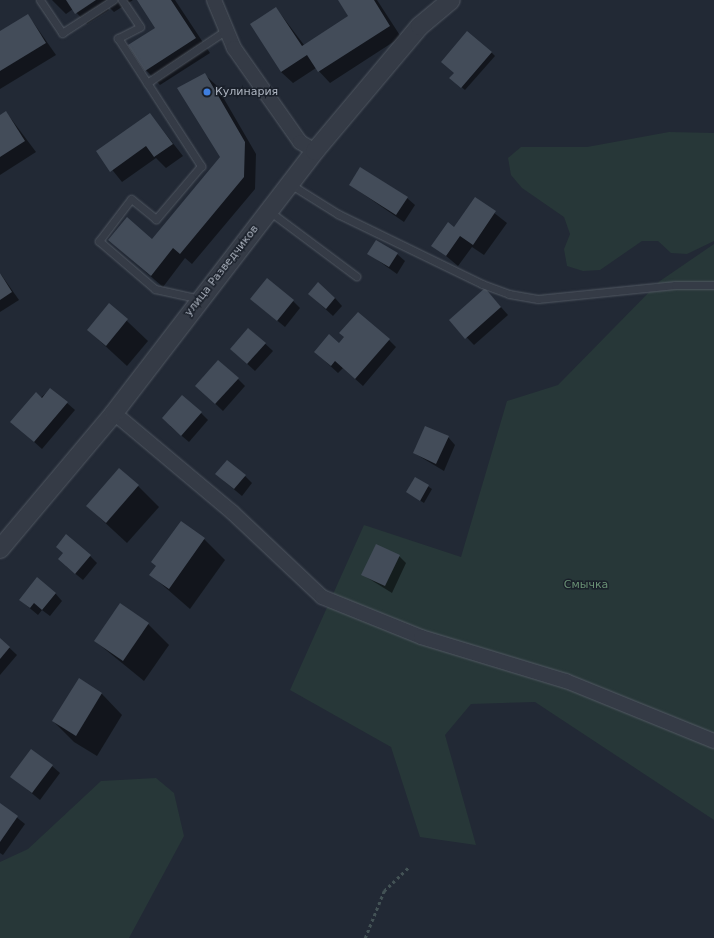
<!DOCTYPE html>
<html>
<head>
<meta charset="utf-8">
<style>
	body { margin:0 }
	#map { position:relative; width:714px; height:938px; overflow:hidden; background:#222935; font-family:"DejaVu Sans",sans-serif }
	div>[style] { position:absolute }
	[style*='--x'] { left:calc(var(--x)*1px); top:calc(var(--y)*1px); width:calc(var(--w)*1px); rotate:calc(var(--a)*1deg) }
	.green>* { inset:0; background:#273738 }
	.shadow>* { inset:0; background:#0007 }
	.building>* { inset:0; background:#434c59 }
	.path>* { height:2.5px; margin-top:-1.25px; transform-origin:0; background:repeating-linear-gradient(90deg,#435255 0 3px,transparent 0 6px) }
	.roads { filter:drop-shadow(0 0 1px #525963) drop-shadow(0 0 1px #525963) }
	.service>* { height:7px; margin:-3.5px; padding:0 3.5px; transform-origin:3.5px; border-radius:3.5px; background:#353b46 }
	.minor>* { height:14px; margin:-7px; padding:0 7px; transform-origin:7px; border-radius:7px; background:#353b46 }
	.tertiary>* { height:18px; margin:-9px; padding:0 9px; transform-origin:9px; border-radius:9px; background:#353b46 }
	.dots>* { width:11px; height:11px; translate:-50% -50%; box-sizing:border-box; border:2px solid #1a202a; border-radius:50% }
	span { translate:-50% -50%; white-space:nowrap; text-align:center; line-height:1.15; -webkit-text-stroke:3px #1a202a; paint-order:stroke }
	.poi-label { font-size:11px; color:#afb6c2 }
	.left { translate:0 -50%; text-align:left }
	.street-label { font-size:11px; color:#afb6c2 }
	.park-label { font-size:11px; color:#699074 }
</style>
</head>
<body>
<div id="map">
	<div class="green">
		<i style="clip-path:polygon(669px 132px,714px 133px,714px 241px,687px 254px,671px 253px,658px 241px,642px 241px,600px 270px,583px 271px,567px 266px,564px 249px,570px 234px,564px 217px,522px 188px,511px 175px,508px 158px,521px 147px,587px 147px)"></i>
		<i style="clip-path:polygon(714px 244px,714px 820px,535px 702px,471px 704px,445px 735px,476px 845px,420px 837px,391px 747px,290px 690px,364px 525px,461px 557px,507px 401px,558px 385px,660px 281px)"></i>
		<i style="clip-path:polygon(156px 778px,174px 793px,184px 836px,129px 938px,0 938px,0 862px,28px 849px,101px 781px)"></i>
	</div>
	<div class="shadow">
		<i style="clip-path:polygon(52px 0,133px 0,114px 12px,104px 2px,109px 10px,87px 24px,73px 9px,66px 14px)"></i>
		<i style="clip-path:polygon(138px 0,175px 0,210px 53px,160px 85px,146px 70px,156px 28px)"></i>
		<i style="clip-path:polygon(339px 0,377px 0,401px 37px,330px 83px,316px 68px,293px 83px,281px 72px,276px 8px,304px 45px,349px 17px)"></i>
		<i style="clip-path:polygon(28px 15px,56px 55px,0 89px,0 32px)"></i>
		<i style="clip-path:polygon(491px 52px,495px 56px,465px 90px,454px 81px)"></i>
		<i style="clip-path:polygon(204px 74px,216px 85px,256px 154px,255px 189px,192px 264px,185px 258px,163px 287px,109px 240px,152px 240px,221px 157px)"></i>
		<i style="clip-path:polygon(6px 112px,36px 152px,0 175px,0 116px)"></i>
		<i style="clip-path:polygon(150px 114px,183px 156px,166px 168px,156px 158px,122px 182px,97px 151px)"></i>
		<i style="clip-path:polygon(350px 185px,407px 198px,415px 205px,404px 222px)"></i>
		<i style="clip-path:polygon(475px 198px,507px 223px,484px 255px,472px 247px,458px 266px,433px 245px,454px 228px)"></i>
		<i style="clip-path:polygon(369px 254px,397px 254px,405px 261px,397px 274px)"></i>
		<i style="clip-path:polygon(0 273px,19px 300px,0 312px)"></i>
		<i style="clip-path:polygon(309px 294px,335px 298px,342px 306px,333px 316px)"></i>
		<i style="clip-path:polygon(492px 297px,508px 315px,474px 345px,450px 320px)"></i>
		<i style="clip-path:polygon(251px 299px,293px 301px,300px 308px,285px 327px)"></i>
		<i style="clip-path:polygon(109px 304px,148px 341px,127px 366px,88px 330px)"></i>
		<i style="clip-path:polygon(249px 329px,273px 351px,255px 371px,231px 349px)"></i>
		<i style="clip-path:polygon(389px 340px,396px 347px,363px 386px,343px 368px,338px 373px,315px 352px)"></i>
		<i style="clip-path:polygon(238px 379px,245px 386px,223px 411px,204px 393px)"></i>
		<i style="clip-path:polygon(51px 389px,75px 410px,42px 449px,12px 422px)"></i>
		<i style="clip-path:polygon(201px 413px,208px 420px,189px 442px,170px 426px)"></i>
		<i style="clip-path:polygon(448px 437px,455px 445px,444px 471px,414px 453px)"></i>
		<i style="clip-path:polygon(245px 476px,252px 483px,242px 496px,224px 481px)"></i>
		<i style="clip-path:polygon(415px 478px,432px 489px,424px 503px,407px 492px)"></i>
		<i style="clip-path:polygon(138px 486px,159px 507px,127px 543px,87px 506px)"></i>
		<i style="clip-path:polygon(204px 539px,225px 560px,190px 609px,151px 575px)"></i>
		<i style="clip-path:polygon(90px 556px,97px 563px,83px 580px,66px 566px)"></i>
		<i style="clip-path:polygon(399px 556px,406px 563px,392px 593px,363px 575px)"></i>
		<i style="clip-path:polygon(55px 593px,62px 601px,50px 616px,42px 610px,38px 615px,20px 600px)"></i>
		<i style="clip-path:polygon(148px 624px,169px 645px,144px 681px,95px 641px)"></i>
		<i style="clip-path:polygon(0 639px,17px 655px,0 675px)"></i>
		<i style="clip-path:polygon(79px 680px,102px 694px,122px 715px,97px 756px,74px 742px,53px 721px)"></i>
		<i style="clip-path:polygon(52px 766px,60px 773px,40px 800px,12px 777px)"></i>
		<i style="clip-path:polygon(0 804px,25px 824px,3px 855px,0 853px)"></i>
	</div>
	<div class="building">
		<i style="clip-path:polygon(66px 0,96px 0,75px 14px)"></i>
		<i style="clip-path:polygon(137px 0,171px 0,196px 38px,145px 71px,128px 45px,155px 28px)"></i>
		<i style="clip-path:polygon(338px 0,374px 0,390px 26px,318px 72px,307px 55px,281px 72px,250px 24px,276px 7px,302px 46px,348px 16px)"></i>
		<i style="clip-path:polygon(28px 14px,46px 43px,0 71px,0 31px)"></i>
		<i style="clip-path:polygon(467px 31px,492px 52px,461px 88px,449px 78px,454px 73px,441px 62px)"></i>
		<i style="clip-path:polygon(205px 73px,245px 142px,244px 177px,180px 254px,173px 248px,151px 276px,108px 240px,127px 217px,152px 239px,220px 157px,177px 88px)"></i>
		<i style="clip-path:polygon(6px 111px,25px 141px,0 157px,0 115px)"></i>
		<i style="clip-path:polygon(150px 113px,173px 144px,154px 157px,146px 146px,110px 172px,96px 151px)"></i>
		<i style="clip-path:polygon(360px 167px,408px 197px,396px 215px,349px 185px)"></i>
		<i style="clip-path:polygon(475px 197px,496px 211px,473px 245px,460px 236px,446px 256px,431px 246px,448px 222px,454px 227px)"></i>
		<i style="clip-path:polygon(376px 240px,398px 253px,389px 267px,367px 254px)"></i>
		<i style="clip-path:polygon(0 273px,12px 292px,0 300px)"></i>
		<i style="clip-path:polygon(267px 278px,294px 300px,277px 321px,250px 299px)"></i>
		<i style="clip-path:polygon(318px 282px,335px 298px,326px 309px,308px 294px)"></i>
		<i style="clip-path:polygon(485px 288px,501px 307px,465px 339px,449px 320px)"></i>
		<i style="clip-path:polygon(109px 303px,128px 319px,106px 346px,87px 330px)"></i>
		<i style="clip-path:polygon(358px 312px,390px 339px,355px 379px,335px 361px,331px 366px,314px 352px,329px 334px,339px 343px,344px 337px,339px 333px)"></i>
		<i style="clip-path:polygon(248px 328px,266px 343px,247px 364px,230px 349px)"></i>
		<i style="clip-path:polygon(218px 360px,239px 378px,215px 404px,195px 386px)"></i>
		<i style="clip-path:polygon(50px 388px,68px 402px,34px 442px,10px 422px,36px 392px,42px 398px)"></i>
		<i style="clip-path:polygon(182px 395px,202px 412px,181px 436px,162px 418px)"></i>
		<i style="clip-path:polygon(425px 426px,449px 436px,436px 464px,413px 453px)"></i>
		<i style="clip-path:polygon(227px 460px,246px 475px,234px 489px,215px 474px)"></i>
		<i style="clip-path:polygon(119px 468px,139px 485px,106px 523px,86px 506px)"></i>
		<i style="clip-path:polygon(415px 477px,429px 485px,420px 501px,406px 492px)"></i>
		<i style="clip-path:polygon(181px 521px,205px 538px,169px 589px,149px 575px,156px 566px,151px 562px)"></i>
		<i style="clip-path:polygon(66px 534px,91px 555px,75px 574px,58px 559px,63px 553px,56px 547px)"></i>
		<i style="clip-path:polygon(376px 544px,400px 555px,385px 586px,361px 575px)"></i>
		<i style="clip-path:polygon(37px 577px,56px 593px,42px 610px,34px 603px,30px 608px,19px 600px)"></i>
		<i style="clip-path:polygon(120px 603px,149px 623px,123px 661px,94px 641px)"></i>
		<i style="clip-path:polygon(0 638px,10px 647px,0 659px)"></i>
		<i style="clip-path:polygon(79px 678px,102px 693px,76px 736px,52px 721px)"></i>
		<i style="clip-path:polygon(31px 749px,53px 765px,32px 793px,10px 777px)"></i>
		<i style="clip-path:polygon(0 803px,18px 816px,0 842px)"></i>
	</div>
	<div class="path">
		<i style="--x:365;--y:938;--w:51;--a:-68"></i>
		<i style="--x:384;--y:891;--w:35;--a:-44"></i>
	</div>
	<div class="roads">
		<div class="service">
			<i style="--x:40;--y:0;--w:40;--a:56"></i>
			<i style="--x:62;--y:33;--w:61;--a:-32.9"></i>
			<i style="--x:122;--y:0;--w:32;--a:56"></i>
			<i style="--x:140;--y:27;--w:25;--a:153"></i>
			<i style="--x:118;--y:38;--w:153;--a:57"></i>
			<i style="--x:201;--y:166;--w:70;--a:130.3"></i>
			<i style="--x:156;--y:219;--w:32;--a:-141"></i>
			<i style="--x:131;--y:199;--w:53;--a:127.3"></i>
			<i style="--x:99;--y:241;--w:74;--a:40.6"></i>
			<i style="--x:155;--y:289;--w:46;--a:12.5"></i>
			<i style="--x:147;--y:83;--w:97;--a:-33.7"></i>
			<i style="--x:290;--y:184;--w:57;--a:32"></i>
			<i style="--x:338;--y:214;--w:160;--a:25.9"></i>
			<i style="--x:482;--y:284;--w:29;--a:20"></i>
			<i style="--x:509;--y:294;--w:29;--a:10"></i>
			<i style="--x:538;--y:299;--w:138;--a:-5.8"></i>
			<i style="--x:675;--y:285;--w:39;--a:0"></i>
			<i style="--x:269;--y:211;--w:109;--a:36.8"></i>
		</div>
		<div class="minor">
			<i style="--x:214;--y:0;--w:52;--a:67.4"></i>
			<i style="--x:234;--y:48;--w:115;--a:54.9"></i>
			<i style="--x:300;--y:142;--w:17;--a:31"></i>
			<i style="--x:114;--y:413;--w:155;--a:40"></i>
			<i style="--x:233;--y:513;--w:122;--a:43.3"></i>
			<i style="--x:322;--y:597;--w:107;--a:22"></i>
			<i style="--x:421;--y:637;--w:152;--a:16.9"></i>
			<i style="--x:566;--y:681;--w:160;--a:22.1"></i>
		</div>
		<div class="tertiary">
			<i style="--x:0;--y:549;--w:177;--a:-50"></i>
			<i style="--x:114;--y:413;--w:330;--a:-52.5"></i>
			<i style="--x:315;--y:151;--w:163;--a:-50"></i>
			<i style="--x:420;--y:26;--w:40;--a:-40"></i>
		</div>
	</div>
	<div class="dots">
		<i style="left:207px;top:92px;background:#3f7fe0"></i>
	</div>
	<div class="poi-label">
		<span class="left" style="left:215px;top:92px">Кулинария</span>
	</div>
	<div class="street-label">
		<span style="left:222px;top:271px;rotate:-52deg">улица Разведчиков</span>
	</div>
	<div class="park-label">
		<span style="left:586px;top:585px">Смычка</span>
	</div>
</div>
</body>
</html>
